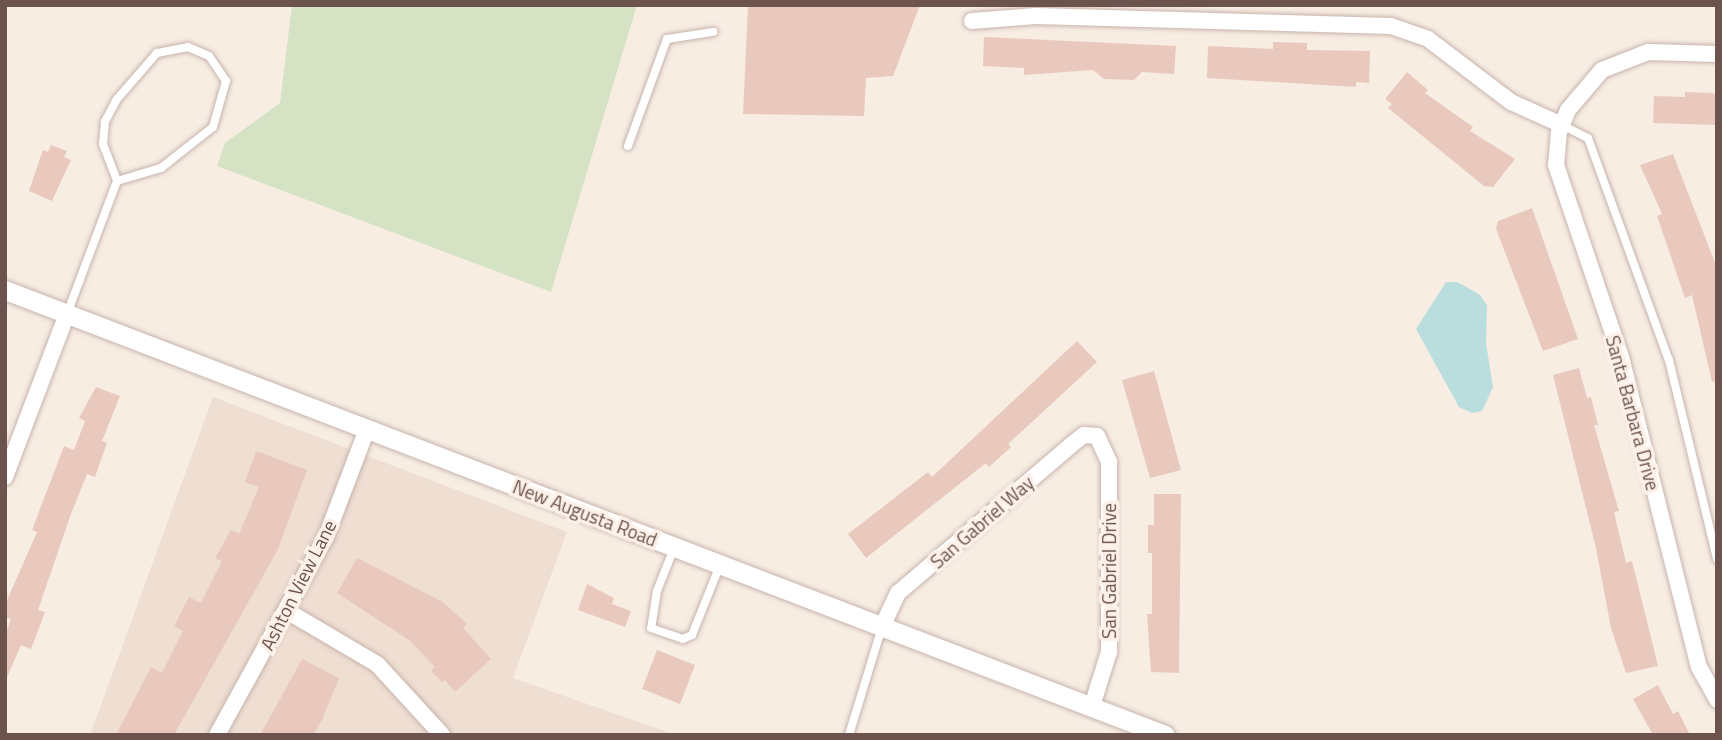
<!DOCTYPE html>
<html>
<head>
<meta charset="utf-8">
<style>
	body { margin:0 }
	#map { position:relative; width:1722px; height:740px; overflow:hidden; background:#f8ede3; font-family:"Titillium Web",sans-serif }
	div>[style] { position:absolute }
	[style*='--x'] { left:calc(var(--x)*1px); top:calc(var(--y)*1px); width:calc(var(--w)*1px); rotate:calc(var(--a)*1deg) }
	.residential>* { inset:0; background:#efded2 }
	.green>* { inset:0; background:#d5e3c4 }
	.water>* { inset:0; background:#badede }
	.building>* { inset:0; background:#e9c9be }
	.roads { filter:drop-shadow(0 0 2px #c7b4ac) drop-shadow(0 0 2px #c7b4ac) }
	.service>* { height:8px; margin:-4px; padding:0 4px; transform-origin:4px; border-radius:4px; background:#fff }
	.minor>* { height:16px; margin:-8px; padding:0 8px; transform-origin:8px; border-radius:8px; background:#fff }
	.tertiary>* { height:19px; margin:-9.5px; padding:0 9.5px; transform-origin:9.5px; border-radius:9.5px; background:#fff }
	span { translate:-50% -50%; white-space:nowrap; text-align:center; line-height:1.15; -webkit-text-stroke:7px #fcf1e8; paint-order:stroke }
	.street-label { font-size:19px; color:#6c534d }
	.frame { position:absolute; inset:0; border:7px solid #6c534d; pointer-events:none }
</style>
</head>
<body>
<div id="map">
	<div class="residential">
		<i style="clip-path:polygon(213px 397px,567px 532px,513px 678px,676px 735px,90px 735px)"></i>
	</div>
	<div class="green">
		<i style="clip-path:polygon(292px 5px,637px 5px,551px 292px,217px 166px,225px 143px,280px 103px)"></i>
	</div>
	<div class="water">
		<i style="clip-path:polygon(1446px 282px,1457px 282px,1479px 294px,1487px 305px,1486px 343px,1493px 387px,1482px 411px,1472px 413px,1459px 407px,1416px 329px)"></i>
	</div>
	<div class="building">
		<i style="clip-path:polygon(748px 5px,920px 5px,893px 76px,866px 78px,864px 116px,743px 114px)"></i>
		<i style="clip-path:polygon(984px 37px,1176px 46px,1174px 74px,1142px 72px,1134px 80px,1104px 79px,1093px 70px,1024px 75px,1024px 68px,983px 66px)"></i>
		<i style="clip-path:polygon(1273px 42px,1307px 43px,1307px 50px,1370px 51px,1369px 83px,1356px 82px,1356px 87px,1207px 78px,1208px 46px,1273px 49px)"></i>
		<i style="clip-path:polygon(1407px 72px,1428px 90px,1425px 93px,1473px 127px,1470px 131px,1515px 159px,1493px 187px,1484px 186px,1388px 108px,1392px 104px,1385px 99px)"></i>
		<i style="clip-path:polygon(1685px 92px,1713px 93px,1717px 97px,1717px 125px,1653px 123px,1654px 96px,1685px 97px)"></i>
		<i style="clip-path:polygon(51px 145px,67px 151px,64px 157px,71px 160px,52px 201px,29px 191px,43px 150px,48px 152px)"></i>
		<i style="clip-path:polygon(1673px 154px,1717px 268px,1717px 381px,1712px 382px,1692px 295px,1685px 298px,1657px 216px,1662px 214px,1640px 165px)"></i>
		<i style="clip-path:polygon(1532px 208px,1578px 339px,1543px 351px,1496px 229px,1498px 221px)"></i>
		<i style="clip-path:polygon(1077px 341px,1097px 362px,1008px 444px,1011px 447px,989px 467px,986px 463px,866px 558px,848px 534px,928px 472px,932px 477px)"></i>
		<i style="clip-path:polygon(1579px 368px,1587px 398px,1591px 397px,1598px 425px,1594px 425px,1619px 511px,1614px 512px,1626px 563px,1632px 561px,1658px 666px,1626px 673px,1611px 628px,1596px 548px,1553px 375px)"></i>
		<i style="clip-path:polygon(1154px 371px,1181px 470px,1150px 478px,1122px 380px)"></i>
		<i style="clip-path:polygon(96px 387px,120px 396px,102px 441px,107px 443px,95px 477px,87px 474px,71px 514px,38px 610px,45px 612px,31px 649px,21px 645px,5px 682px,5px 635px,11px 619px,5px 617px,5px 605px,37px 532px,32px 530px,64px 446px,74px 450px,85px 421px,79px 418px)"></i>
		<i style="clip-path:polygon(256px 451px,307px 470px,278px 549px,174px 735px,116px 735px,151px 667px,162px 673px,183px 631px,174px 626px,189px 597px,201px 603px,222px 561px,215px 558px,231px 530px,239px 534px,259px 487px,245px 482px)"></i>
		<i style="clip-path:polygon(1154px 494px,1181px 494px,1179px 673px,1151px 672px,1147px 614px,1152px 614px,1152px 553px,1148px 553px,1148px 525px,1154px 525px)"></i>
		<i style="clip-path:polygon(357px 558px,443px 602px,467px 624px,463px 628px,491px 659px,455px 692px,445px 680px,442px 682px,431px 671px,435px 667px,409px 640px,337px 593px)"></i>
		<i style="clip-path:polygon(587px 584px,614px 598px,612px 604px,631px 611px,625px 627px,578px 610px)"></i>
		<i style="clip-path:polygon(657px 650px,695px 665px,680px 704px,642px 689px)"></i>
		<i style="clip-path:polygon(302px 659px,339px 678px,322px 720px,313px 735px,260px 735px)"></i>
		<i style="clip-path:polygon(1658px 685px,1673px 714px,1678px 711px,1690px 735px,1653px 735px,1633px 699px)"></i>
	</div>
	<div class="roads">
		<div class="service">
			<i style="--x:1562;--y:125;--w:29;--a:27"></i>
			<i style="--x:1588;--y:138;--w:236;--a:70"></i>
			<i style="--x:1669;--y:360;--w:205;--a:76.4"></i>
			<i style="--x:628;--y:146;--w:114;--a:-70"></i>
			<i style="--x:667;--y:39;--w:47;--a:-8.7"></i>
			<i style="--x:67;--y:314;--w:142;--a:-69.4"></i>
			<i style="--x:117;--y:181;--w:46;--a:-16.5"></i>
			<i style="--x:161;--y:168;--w:66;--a:-38.3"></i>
			<i style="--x:213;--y:127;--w:48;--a:-74.2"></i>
			<i style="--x:226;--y:81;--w:30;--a:-124"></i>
			<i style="--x:209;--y:56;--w:23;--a:-157"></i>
			<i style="--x:188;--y:47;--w:32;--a:169"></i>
			<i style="--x:157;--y:53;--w:61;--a:131"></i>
			<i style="--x:117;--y:99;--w:26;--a:118"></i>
			<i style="--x:105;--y:122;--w:22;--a:95"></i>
			<i style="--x:103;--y:144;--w:40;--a:69"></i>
			<i style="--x:674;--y:548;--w:46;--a:111.6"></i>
			<i style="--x:657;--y:591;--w:37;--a:99"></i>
			<i style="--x:651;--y:628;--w:34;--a:19"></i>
			<i style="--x:683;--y:639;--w:10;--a:-24"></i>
			<i style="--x:692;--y:635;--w:75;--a:-68.2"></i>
			<i style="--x:849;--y:735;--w:113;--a:-73"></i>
		</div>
		<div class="minor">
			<i style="--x:972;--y:21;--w:64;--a:-4.5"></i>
			<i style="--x:1036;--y:16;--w:355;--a:1.6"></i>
			<i style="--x:1391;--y:26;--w:39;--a:19"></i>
			<i style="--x:1428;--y:39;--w:104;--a:37.2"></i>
			<i style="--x:1511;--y:102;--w:56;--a:24.3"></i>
			<i style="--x:1717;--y:54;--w:69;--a:-178.3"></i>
			<i style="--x:1648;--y:52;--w:49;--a:158.6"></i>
			<i style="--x:1602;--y:70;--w:52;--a:130.4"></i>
			<i style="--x:1568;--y:110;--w:24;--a:112"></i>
			<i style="--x:1559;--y:132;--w:33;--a:95"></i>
			<i style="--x:1556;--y:165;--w:203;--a:71.3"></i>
			<i style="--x:1621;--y:357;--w:320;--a:75.9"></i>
			<i style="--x:1699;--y:667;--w:38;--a:61"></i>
			<i style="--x:5;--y:477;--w:174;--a:-69.2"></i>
			<i style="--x:287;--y:611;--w:104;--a:30.5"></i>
			<i style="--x:377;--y:664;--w:96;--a:47.5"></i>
			<i style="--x:882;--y:627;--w:38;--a:-65"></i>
			<i style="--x:898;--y:593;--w:228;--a:-40.5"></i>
			<i style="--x:1071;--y:445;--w:16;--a:-38"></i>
			<i style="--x:1084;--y:435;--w:13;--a:4"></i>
			<i style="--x:1097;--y:436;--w:29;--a:65"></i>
			<i style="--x:1109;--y:462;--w:190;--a:90"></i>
			<i style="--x:1109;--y:652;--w:57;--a:107.5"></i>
			<i style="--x:217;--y:735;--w:226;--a:-61.2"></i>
			<i style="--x:326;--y:537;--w:116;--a:-69.2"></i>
		</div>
		<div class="tertiary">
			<i style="--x:5;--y:290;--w:1242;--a:20.99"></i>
		</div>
	</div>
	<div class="street-label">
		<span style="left:1633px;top:413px;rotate:75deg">Santa Barbara Drive</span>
		<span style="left:585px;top:513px;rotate:21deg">New Augusta Road</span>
		<span style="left:982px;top:522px;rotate:-41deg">San Gabriel Way</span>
		<span style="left:1109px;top:571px;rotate:-90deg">San Gabriel Drive</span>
		<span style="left:298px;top:585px;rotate:-63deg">Ashton View Lane</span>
	</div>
	<div class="frame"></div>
</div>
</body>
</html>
